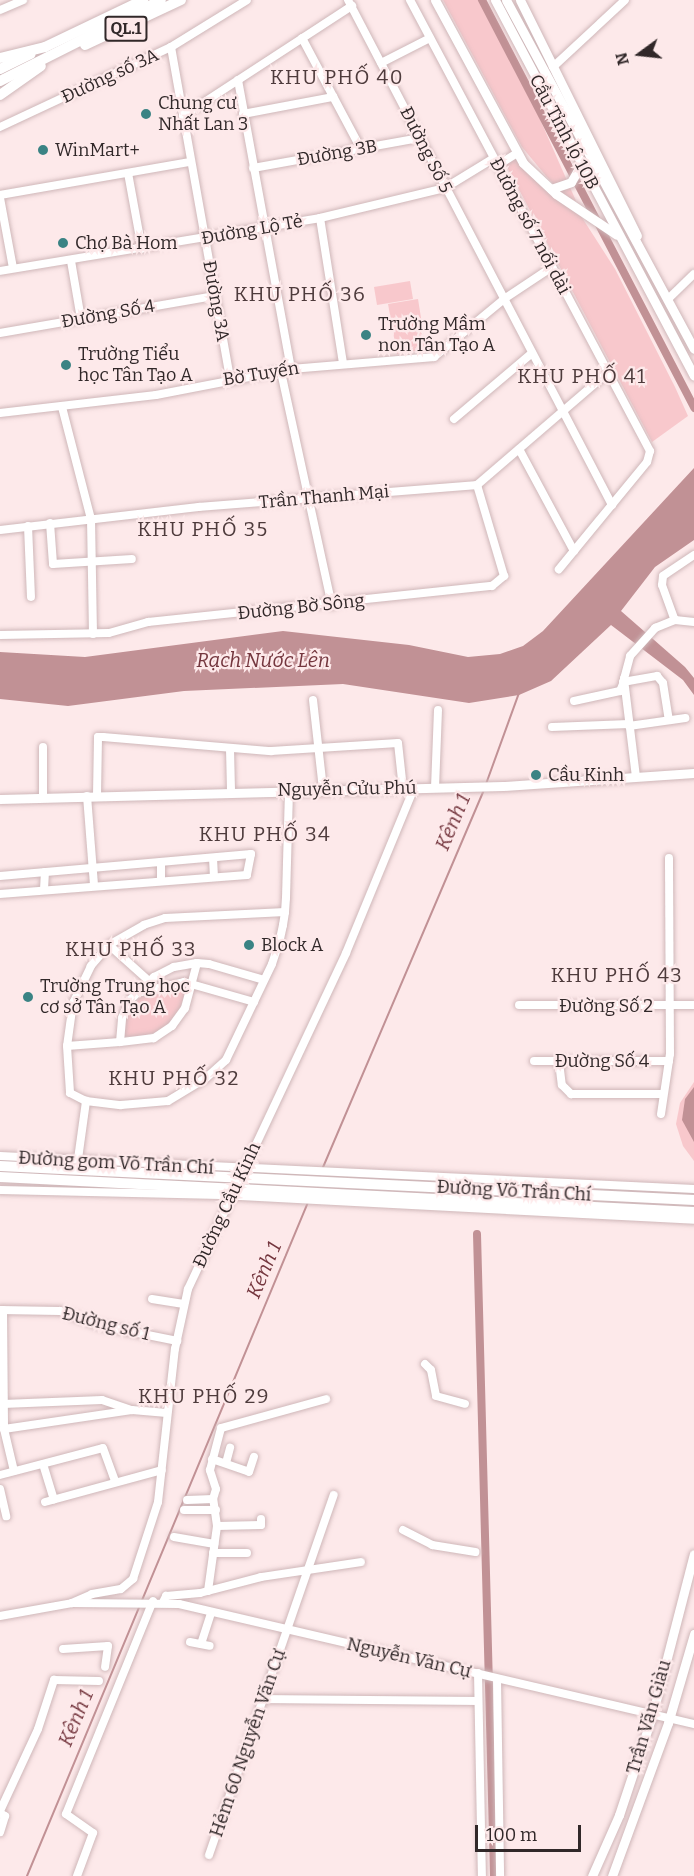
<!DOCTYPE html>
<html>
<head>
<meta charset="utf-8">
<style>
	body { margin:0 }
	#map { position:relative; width:694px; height:1876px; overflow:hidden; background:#fde9ea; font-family:Bitter,serif }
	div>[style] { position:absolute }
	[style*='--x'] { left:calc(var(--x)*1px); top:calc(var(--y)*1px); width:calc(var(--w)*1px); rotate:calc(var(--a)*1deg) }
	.green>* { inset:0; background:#f8c8cc }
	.water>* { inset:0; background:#c19195 }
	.stream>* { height:2px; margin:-1px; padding:0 1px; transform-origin:1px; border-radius:1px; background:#c19195 }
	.canal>* { height:8px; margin:-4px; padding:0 4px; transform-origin:4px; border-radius:4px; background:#c19195 }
	.roads { filter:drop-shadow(0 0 2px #cfb7b9) drop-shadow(0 0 2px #cfb7b9) }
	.minor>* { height:8px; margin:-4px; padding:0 4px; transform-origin:4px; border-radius:4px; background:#fff }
	.major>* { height:9px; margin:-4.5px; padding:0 4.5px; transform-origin:4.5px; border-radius:4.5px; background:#fff }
	.highway>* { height:10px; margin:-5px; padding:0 5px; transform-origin:5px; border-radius:5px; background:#fff }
	.dots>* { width:16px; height:16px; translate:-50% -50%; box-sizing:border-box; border:3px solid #fde9ea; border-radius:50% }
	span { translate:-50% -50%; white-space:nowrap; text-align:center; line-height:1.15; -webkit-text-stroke:4.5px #fde9ea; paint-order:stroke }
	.shield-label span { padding:2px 4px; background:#fde9ea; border:2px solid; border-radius:4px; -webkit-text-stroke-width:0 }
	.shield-label { font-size:16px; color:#312829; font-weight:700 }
	.street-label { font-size:18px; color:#312829 }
	.poi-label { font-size:18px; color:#312829 }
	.left { translate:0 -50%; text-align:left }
	.neighbourhood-label { font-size:20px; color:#4e3b3c; letter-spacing:1.5px }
	.water-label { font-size:20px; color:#74363e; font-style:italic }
	.north { position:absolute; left:610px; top:24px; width:60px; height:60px; -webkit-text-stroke:4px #fde9ea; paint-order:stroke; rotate:255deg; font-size:16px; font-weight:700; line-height:24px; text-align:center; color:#312829 }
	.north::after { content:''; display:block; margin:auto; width:21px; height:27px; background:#312829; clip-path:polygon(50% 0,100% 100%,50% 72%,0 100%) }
	.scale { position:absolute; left:475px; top:1825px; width:106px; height:27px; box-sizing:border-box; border:3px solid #312829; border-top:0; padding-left:8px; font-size:18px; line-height:21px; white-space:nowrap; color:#312829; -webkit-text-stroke:4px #fde9ea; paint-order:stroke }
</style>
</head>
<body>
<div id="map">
	<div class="green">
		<i style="clip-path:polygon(443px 0,478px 0,539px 117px,576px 201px,567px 198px,546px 176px,522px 147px)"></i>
		<i style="clip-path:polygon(516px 157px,534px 179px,581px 216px,615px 269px,675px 387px,688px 416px,652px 442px,505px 163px)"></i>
		<i style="clip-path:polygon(410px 281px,413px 299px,377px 305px,374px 287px)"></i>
		<i style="clip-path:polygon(418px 299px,426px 349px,397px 354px,388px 304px)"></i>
		<i style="clip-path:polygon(188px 984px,180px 1008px,164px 1030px,138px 1037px,124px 1036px,126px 1015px,142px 995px)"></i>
		<i style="clip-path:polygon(694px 1082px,694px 1161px,683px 1146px,676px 1124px,680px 1103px)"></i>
	</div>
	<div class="water">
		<i style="clip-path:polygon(694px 468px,694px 540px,655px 567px,621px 611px,685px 667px,694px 678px,694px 695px,683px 680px,611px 625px,551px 681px,519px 695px,469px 703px,343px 684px,184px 691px,68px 706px,0 699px,0 652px,85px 657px,283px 631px,409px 645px,468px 657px,500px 654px,523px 646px,543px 631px)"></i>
		<i style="clip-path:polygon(694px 1087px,694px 1142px,682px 1120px,685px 1099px)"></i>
	</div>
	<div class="stream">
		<i style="--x:486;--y:784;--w:97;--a:-70.1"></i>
		<i style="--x:318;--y:1179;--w:424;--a:-66.9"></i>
		<i style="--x:27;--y:1876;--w:732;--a:-67.36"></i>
	</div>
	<div class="canal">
		<i style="--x:482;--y:0;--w:460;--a:62.5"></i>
		<i style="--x:477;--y:1234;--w:642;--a:88.48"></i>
	</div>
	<div class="roads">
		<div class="minor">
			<i style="--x:348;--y:0;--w:570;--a:62.4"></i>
			<i style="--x:410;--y:0;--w:511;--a:61.98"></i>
			<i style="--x:650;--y:451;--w:11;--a:105"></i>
			<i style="--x:647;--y:462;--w:139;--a:129.4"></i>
			<i style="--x:0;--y:10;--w:25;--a:-23"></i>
			<i style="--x:302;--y:38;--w:126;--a:62"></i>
			<i style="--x:171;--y:47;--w:336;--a:79.9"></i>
			<i style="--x:381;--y:63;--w:55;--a:-27"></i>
			<i style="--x:553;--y:67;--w:98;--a:-42.9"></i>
			<i style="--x:238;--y:80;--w:294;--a:79.6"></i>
			<i style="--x:243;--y:114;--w:92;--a:-10.7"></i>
			<i style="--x:183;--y:116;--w:202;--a:-33.1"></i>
			<i style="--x:0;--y:127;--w:189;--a:-25.1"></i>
			<i style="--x:171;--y:47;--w:89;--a:-31.7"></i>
			<i style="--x:498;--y:165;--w:22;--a:-32"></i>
			<i style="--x:253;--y:168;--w:170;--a:-10.2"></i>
			<i style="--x:128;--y:173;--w:77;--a:79.6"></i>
			<i style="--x:0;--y:195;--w:193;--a:-9.9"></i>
			<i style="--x:0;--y:198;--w:71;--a:79.5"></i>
			<i style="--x:320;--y:218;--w:147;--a:81"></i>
			<i style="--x:71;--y:261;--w:59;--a:80.2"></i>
			<i style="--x:0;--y:271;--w:324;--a:-9.4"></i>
			<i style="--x:320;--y:218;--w:129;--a:-13.5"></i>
			<i style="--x:445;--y:188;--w:57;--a:-31.5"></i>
			<i style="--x:668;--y:299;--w:36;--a:-44"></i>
			<i style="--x:0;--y:333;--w:218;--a:-9.8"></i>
			<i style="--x:281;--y:372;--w:239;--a:77.7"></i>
			<i style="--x:62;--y:407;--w:116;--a:75.5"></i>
			<i style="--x:91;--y:519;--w:115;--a:89"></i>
			<i style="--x:0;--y:413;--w:157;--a:-6.6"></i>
			<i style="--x:156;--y:395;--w:137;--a:-10.9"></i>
			<i style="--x:291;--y:369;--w:144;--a:-4.8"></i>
			<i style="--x:434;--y:357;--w:91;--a:-39.6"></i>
			<i style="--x:504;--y:299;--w:58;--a:-33.7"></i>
			<i style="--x:454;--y:419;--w:102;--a:-40.2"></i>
			<i style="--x:519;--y:449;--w:116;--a:61.7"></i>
			<i style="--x:50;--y:523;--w:41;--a:85.8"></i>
			<i style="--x:53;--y:564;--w:79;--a:-3.6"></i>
			<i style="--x:28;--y:526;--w:71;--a:87.6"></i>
			<i style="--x:0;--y:530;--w:200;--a:-6.6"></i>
			<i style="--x:199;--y:507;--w:279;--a:-4.5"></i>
			<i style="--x:477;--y:485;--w:172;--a:-40.7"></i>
			<i style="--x:694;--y:555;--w:37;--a:146"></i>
			<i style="--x:663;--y:576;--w:9;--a:96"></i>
			<i style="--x:662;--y:585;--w:37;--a:70"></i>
			<i style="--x:675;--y:620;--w:19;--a:6"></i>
			<i style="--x:0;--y:635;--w:109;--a:-1.1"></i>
			<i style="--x:109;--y:633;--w:41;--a:-15.8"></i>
			<i style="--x:148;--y:622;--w:346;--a:-6"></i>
			<i style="--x:492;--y:586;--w:16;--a:-40"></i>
			<i style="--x:504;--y:576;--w:95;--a:-106.5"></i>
			<i style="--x:623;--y:682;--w:35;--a:-10"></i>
			<i style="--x:657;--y:676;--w:9;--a:49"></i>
			<i style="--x:663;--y:683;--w:37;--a:81"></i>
			<i style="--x:313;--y:700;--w:90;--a:83.6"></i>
			<i style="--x:574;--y:701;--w:47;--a:-12.3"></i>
			<i style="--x:620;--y:691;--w:8;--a:-67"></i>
			<i style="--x:629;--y:726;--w:57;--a:-8.1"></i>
			<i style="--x:552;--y:727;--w:77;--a:-2.2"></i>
			<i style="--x:43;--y:747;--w:50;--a:90"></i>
			<i style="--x:230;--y:749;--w:42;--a:88.6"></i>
			<i style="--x:636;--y:777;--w:99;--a:-97"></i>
			<i style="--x:624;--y:679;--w:24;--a:-75"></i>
			<i style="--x:630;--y:656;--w:38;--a:-48"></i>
			<i style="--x:655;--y:628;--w:22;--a:-22"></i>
			<i style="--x:435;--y:788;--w:78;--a:-87.8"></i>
			<i style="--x:97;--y:795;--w:58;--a:-89"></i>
			<i style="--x:98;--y:737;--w:5;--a:0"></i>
			<i style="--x:103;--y:737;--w:169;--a:4.8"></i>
			<i style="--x:271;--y:751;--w:127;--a:-3.6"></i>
			<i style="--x:398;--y:743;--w:46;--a:83.8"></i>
			<i style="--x:87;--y:796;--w:89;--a:85.5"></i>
			<i style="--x:213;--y:858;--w:19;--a:87"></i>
			<i style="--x:161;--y:862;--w:19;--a:90"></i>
			<i style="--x:0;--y:876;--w:252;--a:-5"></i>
			<i style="--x:251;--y:854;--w:21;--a:101"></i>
			<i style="--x:247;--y:875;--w:248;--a:175.6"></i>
			<i style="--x:44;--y:890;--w:18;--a:-87"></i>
			<i style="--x:285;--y:912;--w:120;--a:177.1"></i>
			<i style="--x:165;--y:918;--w:22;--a:162"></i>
			<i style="--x:144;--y:925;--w:40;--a:150.3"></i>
			<i style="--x:109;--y:945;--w:28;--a:131"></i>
			<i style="--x:91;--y:966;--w:41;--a:115.9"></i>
			<i style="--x:73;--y:1003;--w:43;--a:97.9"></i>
			<i style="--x:67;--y:1046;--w:47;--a:86.3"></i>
			<i style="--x:70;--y:1093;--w:18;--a:27"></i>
			<i style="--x:86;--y:1101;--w:35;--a:7"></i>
			<i style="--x:121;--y:1105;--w:47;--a:-4.9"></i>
			<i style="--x:168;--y:1101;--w:44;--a:-31.2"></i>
			<i style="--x:206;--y:1078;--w:27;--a:-42"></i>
			<i style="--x:226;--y:1060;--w:106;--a:-64.4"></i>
			<i style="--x:272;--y:964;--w:26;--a:-72"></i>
			<i style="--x:280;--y:939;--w:14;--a:-78"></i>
			<i style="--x:283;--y:925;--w:13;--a:-81"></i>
			<i style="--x:285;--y:912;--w:14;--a:-86"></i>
			<i style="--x:286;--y:898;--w:108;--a:-88.4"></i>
			<i style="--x:109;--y:945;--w:54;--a:42"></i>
			<i style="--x:197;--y:963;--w:47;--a:104.9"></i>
			<i style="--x:185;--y:1008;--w:22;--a:126"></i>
			<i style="--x:172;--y:1026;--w:22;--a:146"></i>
			<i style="--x:154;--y:1038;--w:34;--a:173"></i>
			<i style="--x:120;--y:1042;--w:24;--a:-85"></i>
			<i style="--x:122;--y:1018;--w:20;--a:-66"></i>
			<i style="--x:130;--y:1000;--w:33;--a:-44"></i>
			<i style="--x:154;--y:977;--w:22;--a:-27"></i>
			<i style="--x:174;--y:967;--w:23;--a:-10"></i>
			<i style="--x:197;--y:963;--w:12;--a:5"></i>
			<i style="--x:209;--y:964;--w:57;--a:16.2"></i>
			<i style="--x:141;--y:992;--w:44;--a:-13.1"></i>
			<i style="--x:184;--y:982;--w:73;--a:15.9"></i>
			<i style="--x:519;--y:1005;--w:175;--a:0"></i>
			<i style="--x:67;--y:1046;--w:53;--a:-4.3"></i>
			<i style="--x:534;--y:1061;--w:135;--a:0"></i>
			<i style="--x:559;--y:1062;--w:23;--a:83"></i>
			<i style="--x:562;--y:1085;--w:13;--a:45"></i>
			<i style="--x:571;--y:1094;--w:92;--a:0"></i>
			<i style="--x:661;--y:1114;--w:61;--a:-81.5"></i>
			<i style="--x:670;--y:1054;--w:196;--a:-90.3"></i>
			<i style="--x:0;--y:1156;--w:695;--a:2.72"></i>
			<i style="--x:78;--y:1159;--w:59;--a:-82.1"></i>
			<i style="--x:0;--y:1190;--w:221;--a:1.3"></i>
			<i style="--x:221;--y:1195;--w:474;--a:3"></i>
			<i style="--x:152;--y:1299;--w:32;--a:9"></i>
			<i style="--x:0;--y:1310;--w:60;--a:1"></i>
			<i style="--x:60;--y:1311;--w:40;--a:20.2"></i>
			<i style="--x:98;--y:1325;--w:81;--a:11.4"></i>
			<i style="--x:3;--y:1310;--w:119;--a:89.5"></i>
			<i style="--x:4;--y:1429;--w:43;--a:76.6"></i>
			<i style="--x:425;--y:1364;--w:8;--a:45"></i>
			<i style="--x:431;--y:1370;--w:26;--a:79"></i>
			<i style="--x:436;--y:1396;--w:30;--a:15"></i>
			<i style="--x:3;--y:1404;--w:99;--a:-2.3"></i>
			<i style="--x:102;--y:1400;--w:31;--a:19"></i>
			<i style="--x:4;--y:1429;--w:129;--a:-8.4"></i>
			<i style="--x:132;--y:1410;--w:35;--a:5"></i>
			<i style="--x:212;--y:1459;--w:39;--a:19"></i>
			<i style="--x:249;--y:1472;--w:16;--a:-72"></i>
			<i style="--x:226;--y:1463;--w:16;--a:-75"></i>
			<i style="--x:43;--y:1464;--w:37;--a:73"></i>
			<i style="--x:0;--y:1475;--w:106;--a:-14.7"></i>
			<i style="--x:103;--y:1448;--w:35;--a:70"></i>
			<i style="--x:0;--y:1489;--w:28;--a:77"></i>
			<i style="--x:187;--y:1500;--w:26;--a:-2"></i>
			<i style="--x:45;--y:1502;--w:121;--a:-15.3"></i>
			<i style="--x:184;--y:1510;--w:32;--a:0"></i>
			<i style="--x:217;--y:1526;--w:44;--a:-1.3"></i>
			<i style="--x:261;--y:1525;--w:6;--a:-90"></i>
			<i style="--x:403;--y:1530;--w:33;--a:27"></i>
			<i style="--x:432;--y:1545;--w:44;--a:9.2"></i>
			<i style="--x:174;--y:1537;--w:41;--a:9.9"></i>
			<i style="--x:213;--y:1553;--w:34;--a:0"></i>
			<i style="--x:208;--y:1591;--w:66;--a:-82.1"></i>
			<i style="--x:217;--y:1526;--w:27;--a:-98"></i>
			<i style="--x:213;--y:1499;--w:10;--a:-73"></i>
			<i style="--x:216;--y:1489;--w:20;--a:-108"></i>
			<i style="--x:210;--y:1470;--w:43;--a:-75.3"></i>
			<i style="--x:221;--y:1428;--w:109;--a:-15.4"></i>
			<i style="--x:163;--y:1602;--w:7;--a:-63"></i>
			<i style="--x:166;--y:1596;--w:34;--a:-5"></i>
			<i style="--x:200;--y:1593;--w:63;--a:-14.7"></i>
			<i style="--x:261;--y:1577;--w:101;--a:-8.5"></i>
			<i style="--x:72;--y:1603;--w:22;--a:-24"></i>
			<i style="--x:92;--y:1594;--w:29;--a:-10"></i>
			<i style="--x:121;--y:1589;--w:16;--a:-40"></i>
			<i style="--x:133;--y:1579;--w:81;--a:-72"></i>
			<i style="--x:158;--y:1502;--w:154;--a:-83.7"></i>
			<i style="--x:175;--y:1349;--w:61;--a:-77.8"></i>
			<i style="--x:188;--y:1289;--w:371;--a:-64.8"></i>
			<i style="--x:346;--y:953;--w:178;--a:-67.6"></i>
			<i style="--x:0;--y:1616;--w:73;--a:-10.2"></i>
			<i style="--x:72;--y:1603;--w:107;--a:0.5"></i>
			<i style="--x:179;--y:1604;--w:529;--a:13.12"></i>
			<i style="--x:190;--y:1642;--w:20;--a:11"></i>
			<i style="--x:201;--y:1644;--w:33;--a:-72"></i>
			<i style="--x:63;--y:1649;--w:45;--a:-3.8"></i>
			<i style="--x:108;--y:1646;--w:21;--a:98"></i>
			<i style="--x:478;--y:1673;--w:203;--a:88.9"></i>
			<i style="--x:497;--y:1679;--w:197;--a:89.1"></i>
			<i style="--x:262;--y:1699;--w:215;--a:0.5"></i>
			<i style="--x:0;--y:1811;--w:90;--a:-65.1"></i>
			<i style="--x:38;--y:1729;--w:52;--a:-71.9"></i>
			<i style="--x:54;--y:1680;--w:45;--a:1.3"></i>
			<i style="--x:0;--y:1813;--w:6;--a:31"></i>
			<i style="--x:5;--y:1816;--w:17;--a:107"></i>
			<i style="--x:209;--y:1855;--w:381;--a:-70.9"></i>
			<i style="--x:77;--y:1876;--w:46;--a:-69.6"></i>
			<i style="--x:93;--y:1833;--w:33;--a:-145"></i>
			<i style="--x:66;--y:1814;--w:230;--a:-67.8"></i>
		</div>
		<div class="major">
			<i style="--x:435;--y:0;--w:185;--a:61.6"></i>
			<i style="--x:523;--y:163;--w:45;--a:43.2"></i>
			<i style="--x:556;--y:194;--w:73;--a:33.9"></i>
			<i style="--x:495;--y:0;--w:425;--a:62.1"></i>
			<i style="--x:506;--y:0;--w:396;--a:61.7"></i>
			<i style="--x:520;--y:0;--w:263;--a:63.6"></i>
			<i style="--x:551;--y:189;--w:21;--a:-19"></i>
			<i style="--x:571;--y:182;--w:20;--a:-60"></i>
			<i style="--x:0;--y:799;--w:503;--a:-1.48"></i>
			<i style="--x:503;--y:786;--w:191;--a:-3.9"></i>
			<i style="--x:592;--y:1876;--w:67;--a:-66.1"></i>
			<i style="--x:619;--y:1815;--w:104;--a:-71.6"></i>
			<i style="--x:652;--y:1716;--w:167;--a:-75.5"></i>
			<i style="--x:612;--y:1876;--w:163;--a:-69.9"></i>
			<i style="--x:668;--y:1723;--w:93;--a:-73.7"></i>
		</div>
		<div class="highway">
			<i style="--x:85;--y:45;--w:106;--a:-25.1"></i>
			<i style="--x:0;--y:58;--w:46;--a:-13.7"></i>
			<i style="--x:45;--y:47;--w:109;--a:-25.6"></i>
			<i style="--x:0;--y:69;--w:34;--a:-26"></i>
			<i style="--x:0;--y:81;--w:180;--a:-26.7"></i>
			<i style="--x:0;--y:95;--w:50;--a:-35.3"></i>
			<i style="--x:0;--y:1166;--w:695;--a:2.8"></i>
			<i style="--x:0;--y:1177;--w:695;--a:2.89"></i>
		</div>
	</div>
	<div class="dots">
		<i style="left:146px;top:114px;background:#3a8384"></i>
		<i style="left:43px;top:150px;background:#3a8384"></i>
		<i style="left:63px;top:243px;background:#3a8384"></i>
		<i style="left:366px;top:335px;background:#3a8384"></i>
		<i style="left:66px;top:365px;background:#3a8384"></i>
		<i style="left:536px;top:775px;background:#3a8384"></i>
		<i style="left:249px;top:945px;background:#3a8384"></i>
		<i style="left:28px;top:997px;background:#3a8384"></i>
	</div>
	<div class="shield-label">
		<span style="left:126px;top:29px">QL.1</span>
	</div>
	<div class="street-label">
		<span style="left:110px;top:76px;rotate:-25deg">Đường số 3A</span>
		<span style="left:564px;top:132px;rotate:62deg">Cầu Tỉnh lộ 10B</span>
		<span style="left:426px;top:150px;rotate:63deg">Đường Số 5</span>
		<span style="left:337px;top:153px;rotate:-10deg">Đường 3B</span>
		<span style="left:530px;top:226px;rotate:62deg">Đường số 7 nối dài</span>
		<span style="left:252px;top:230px;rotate:-10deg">Đường Lộ Tẻ</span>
		<span style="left:216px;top:301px;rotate:80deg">Đường 3A</span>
		<span style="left:108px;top:314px;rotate:-10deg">Đường Số 4</span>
		<span style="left:261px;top:374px;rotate:-9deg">Bờ Tuyến</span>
		<span style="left:324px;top:497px;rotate:-5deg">Trần Thanh Mại</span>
		<span style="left:301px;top:607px;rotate:-6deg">Đường Bờ Sông</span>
		<span style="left:347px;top:789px;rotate:-1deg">Nguyễn Cửu Phú</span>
		<span style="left:606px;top:1006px">Đường Số 2</span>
		<span style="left:602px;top:1061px">Đường Số 4</span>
		<span style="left:116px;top:1163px;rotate:3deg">Đường gom Võ Trần Chí</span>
		<span style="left:514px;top:1191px;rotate:3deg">Đường Võ Trần Chí</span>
		<span style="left:227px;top:1205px;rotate:-65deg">Đường Cầu Kinh</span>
		<span style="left:106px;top:1324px;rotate:14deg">Đường số 1</span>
		<span style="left:409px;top:1658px;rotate:13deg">Nguyễn Văn Cự</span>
		<span style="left:649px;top:1717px;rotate:-74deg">Trần Văn Giàu</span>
		<span style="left:248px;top:1743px;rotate:-71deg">Hẻm 60 Nguyễn Văn Cự</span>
	</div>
	<div class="poi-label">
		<span class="left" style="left:158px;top:114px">Chung cư<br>Nhất Lan 3</span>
		<span class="left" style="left:55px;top:150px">WinMart+</span>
		<span class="left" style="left:75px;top:243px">Chợ Bà Hom</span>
		<span class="left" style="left:378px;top:335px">Trường Mầm<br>non Tân Tạo A</span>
		<span class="left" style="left:78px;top:365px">Trường Tiểu<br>học Tân Tạo A</span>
		<span class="left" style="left:548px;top:775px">Cầu Kinh</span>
		<span class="left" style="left:261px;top:945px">Block A</span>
		<span class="left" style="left:40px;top:997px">Trường Trung học<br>cơ sở Tân Tạo A</span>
	</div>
	<div class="neighbourhood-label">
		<span style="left:337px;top:77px">KHU PHỐ 40</span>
		<span style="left:300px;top:294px">KHU PHỐ 36</span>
		<span style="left:582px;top:376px">KHU PHỐ 41</span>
		<span style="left:203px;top:529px">KHU PHỐ 35</span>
		<span style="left:265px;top:834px">KHU PHỐ 34</span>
		<span style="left:131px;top:949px">KHU PHỐ 33</span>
		<span style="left:617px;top:975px">KHU PHỐ 43</span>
		<span style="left:174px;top:1078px">KHU PHỐ 32</span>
		<span style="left:204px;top:1396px">KHU PHỐ 29</span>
	</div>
	<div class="water-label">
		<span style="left:263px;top:660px">Rạch Nước Lên</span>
		<span style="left:453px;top:822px;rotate:-67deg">Kênh 1</span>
		<span style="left:264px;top:1270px;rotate:-67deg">Kênh 1</span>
		<span style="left:76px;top:1718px;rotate:-67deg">Kênh 1</span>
	</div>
	<div class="north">N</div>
	<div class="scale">100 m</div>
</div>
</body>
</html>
